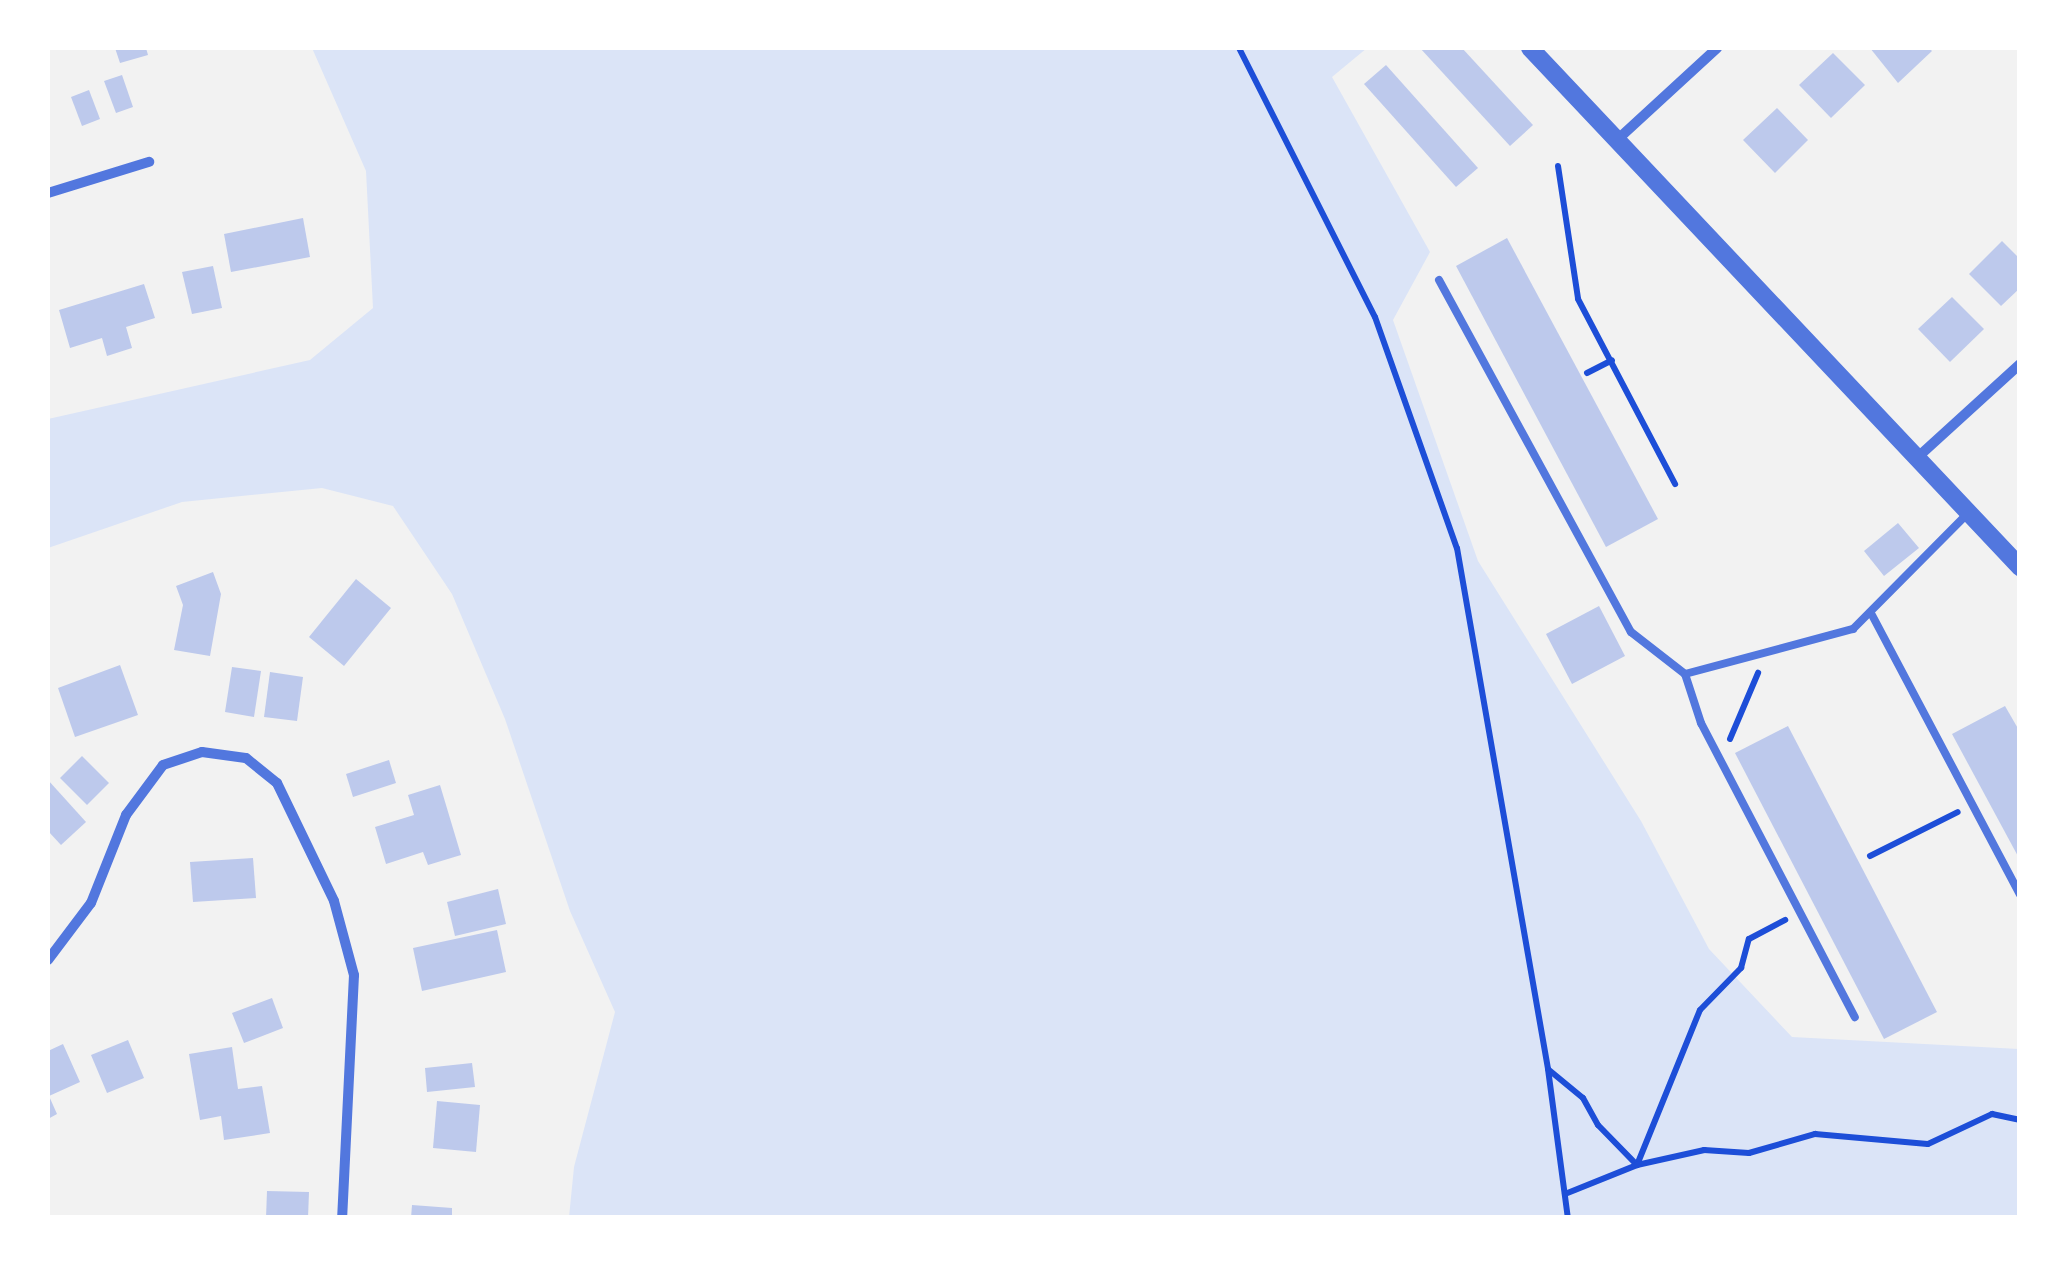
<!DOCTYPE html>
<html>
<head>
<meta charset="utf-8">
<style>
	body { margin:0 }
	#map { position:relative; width:2067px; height:1265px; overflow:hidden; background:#f2f2f2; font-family:Poppins,sans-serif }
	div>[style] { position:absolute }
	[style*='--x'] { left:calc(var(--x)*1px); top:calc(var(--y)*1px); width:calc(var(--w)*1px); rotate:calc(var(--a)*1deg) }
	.green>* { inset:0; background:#dbe4f7 }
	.building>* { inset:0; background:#bdc9ec }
	.path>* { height:6px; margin:-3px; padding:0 3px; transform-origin:3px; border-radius:3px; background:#1d4ed8 }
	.service>* { height:8px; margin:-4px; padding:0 4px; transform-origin:4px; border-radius:4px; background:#5277de }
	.minor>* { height:10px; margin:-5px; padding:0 5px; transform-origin:5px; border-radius:5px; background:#5277de }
	.tertiary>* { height:18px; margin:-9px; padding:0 9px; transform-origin:9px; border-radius:9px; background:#5277de }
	span { translate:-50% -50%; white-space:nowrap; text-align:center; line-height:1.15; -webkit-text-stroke:10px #fff; paint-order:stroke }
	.frame { position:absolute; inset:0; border:50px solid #fff; pointer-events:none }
</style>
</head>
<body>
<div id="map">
	<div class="green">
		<i style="clip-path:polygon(312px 48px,1367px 48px,1332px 77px,1430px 252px,1393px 320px,1478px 561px,1641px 821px,1709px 949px,1792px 1037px,2019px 1049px,2019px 1217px,569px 1217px,574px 1167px,615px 1012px,570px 911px,505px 719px,452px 594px,393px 506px,322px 488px,182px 502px,48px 548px,48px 419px,310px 360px,373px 308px,366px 171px)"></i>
	</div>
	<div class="building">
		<i style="clip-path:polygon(115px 48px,146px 48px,148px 55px,120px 63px)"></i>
		<i style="clip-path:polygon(1420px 48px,1462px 48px,1533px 125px,1510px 146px)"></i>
		<i style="clip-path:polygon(1870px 48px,1929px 48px,1932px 51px,1898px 83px)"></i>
		<i style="clip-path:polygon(1833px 53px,1865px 85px,1831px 118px,1799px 85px)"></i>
		<i style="clip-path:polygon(1386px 65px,1478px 168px,1456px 187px,1364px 84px)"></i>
		<i style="clip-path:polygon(122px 75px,133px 107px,116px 113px,104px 81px)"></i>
		<i style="clip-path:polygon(89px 90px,100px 119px,82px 126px,71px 97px)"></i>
		<i style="clip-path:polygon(1777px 108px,1808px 140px,1775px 173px,1743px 140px)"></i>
		<i style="clip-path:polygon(303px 218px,310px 257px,231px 272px,224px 234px)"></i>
		<i style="clip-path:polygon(1507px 238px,1658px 519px,1606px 547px,1456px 266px)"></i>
		<i style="clip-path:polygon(2002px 241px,2020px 259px,2020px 288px,2001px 306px,1969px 274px)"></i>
		<i style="clip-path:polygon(213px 266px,222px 308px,192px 314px,182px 272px)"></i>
		<i style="clip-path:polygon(144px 284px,155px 318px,126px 327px,132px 348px,107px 356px,102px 338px,70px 348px,59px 310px)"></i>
		<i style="clip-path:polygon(1952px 297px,1984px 329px,1950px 362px,1918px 329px)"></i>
		<i style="clip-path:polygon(1898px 523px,1919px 548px,1884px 576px,1864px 551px)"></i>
		<i style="clip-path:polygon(213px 572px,221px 594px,210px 656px,174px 650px,183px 605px,176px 586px)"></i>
		<i style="clip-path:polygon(356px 579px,391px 608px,344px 666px,309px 637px)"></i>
		<i style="clip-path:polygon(1599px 606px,1625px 656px,1572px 684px,1546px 634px)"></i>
		<i style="clip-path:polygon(120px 665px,138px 715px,75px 737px,58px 688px)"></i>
		<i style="clip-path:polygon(232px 667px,261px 671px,254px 717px,225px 712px)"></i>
		<i style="clip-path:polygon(270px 672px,303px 677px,297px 721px,264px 717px)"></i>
		<i style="clip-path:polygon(2005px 706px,2020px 732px,2020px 860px,1952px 734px)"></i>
		<i style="clip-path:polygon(1788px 726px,1937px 1012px,1884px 1039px,1735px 753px)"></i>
		<i style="clip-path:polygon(82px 756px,109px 783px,87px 805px,60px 778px)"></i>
		<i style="clip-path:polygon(389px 760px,396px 783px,353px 797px,346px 774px)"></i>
		<i style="clip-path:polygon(48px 780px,86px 822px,61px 845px,48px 831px)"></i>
		<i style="clip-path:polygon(440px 785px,461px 855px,428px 865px,423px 852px,386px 864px,375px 827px,414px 815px,408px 795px)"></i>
		<i style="clip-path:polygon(253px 858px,256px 898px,193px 902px,190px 862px)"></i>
		<i style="clip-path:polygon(498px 889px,506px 924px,455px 936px,447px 902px)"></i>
		<i style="clip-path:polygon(497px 930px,506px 972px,422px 991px,413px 948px)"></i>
		<i style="clip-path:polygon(272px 998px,283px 1028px,244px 1043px,232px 1013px)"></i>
		<i style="clip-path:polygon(128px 1040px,144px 1078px,107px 1093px,91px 1055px)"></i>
		<i style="clip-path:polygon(63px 1044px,80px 1082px,49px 1096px,57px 1114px,48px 1119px,48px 1051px)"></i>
		<i style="clip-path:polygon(232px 1047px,238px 1089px,262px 1086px,270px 1133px,224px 1140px,221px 1116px,200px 1120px,189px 1054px)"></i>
		<i style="clip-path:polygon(472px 1063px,475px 1087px,427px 1092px,425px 1068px)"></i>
		<i style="clip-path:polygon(437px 1101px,480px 1105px,476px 1152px,433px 1148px)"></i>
		<i style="clip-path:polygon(267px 1191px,309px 1192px,308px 1218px,266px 1218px)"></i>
		<i style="clip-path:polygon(412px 1205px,452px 1208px,452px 1218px,411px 1218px)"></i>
	</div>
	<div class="path">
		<i style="--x:1239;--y:48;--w:301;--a:63.2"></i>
		<i style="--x:1375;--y:317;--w:245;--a:70.5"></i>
		<i style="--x:1457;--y:548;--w:529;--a:80.09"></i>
		<i style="--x:1548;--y:1069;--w:150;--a:82.4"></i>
		<i style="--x:1558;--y:166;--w:134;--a:81.4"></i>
		<i style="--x:1578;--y:299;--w:209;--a:62.3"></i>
		<i style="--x:1587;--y:373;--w:28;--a:-27"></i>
		<i style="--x:1730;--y:739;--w:72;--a:-67"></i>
		<i style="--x:1870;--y:856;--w:98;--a:-26.6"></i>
		<i style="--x:1549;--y:1070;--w:44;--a:39.5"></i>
		<i style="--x:1583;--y:1098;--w:31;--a:61"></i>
		<i style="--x:1598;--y:1125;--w:56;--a:45.7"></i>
		<i style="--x:1637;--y:1165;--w:167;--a:-67.9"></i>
		<i style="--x:1700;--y:1010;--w:59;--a:-45.7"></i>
		<i style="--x:1741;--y:968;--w:30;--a:-75"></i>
		<i style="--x:1749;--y:939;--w:41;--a:-27.8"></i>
		<i style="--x:1565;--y:1194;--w:78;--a:-21.9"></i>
		<i style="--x:1637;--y:1165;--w:69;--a:-12.6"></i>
		<i style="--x:1704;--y:1150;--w:45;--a:3.8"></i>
		<i style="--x:1749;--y:1153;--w:69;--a:-16.1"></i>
		<i style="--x:1815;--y:1134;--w:113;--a:5.1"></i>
		<i style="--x:1928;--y:1144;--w:71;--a:-25.1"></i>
		<i style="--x:1992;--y:1114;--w:29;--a:12"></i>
	</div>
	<div class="service">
		<i style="--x:1439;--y:280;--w:401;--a:61.4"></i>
		<i style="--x:1631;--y:632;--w:68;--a:37.9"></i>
		<i style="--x:1685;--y:674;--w:52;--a:71.9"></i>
		<i style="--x:1701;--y:723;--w:332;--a:62.4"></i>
		<i style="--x:1872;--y:615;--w:316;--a:62.1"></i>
		<i style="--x:1685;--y:674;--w:174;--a:-15"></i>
		<i style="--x:1853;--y:629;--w:165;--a:-45.2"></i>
	</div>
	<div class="minor">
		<i style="--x:1617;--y:140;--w:136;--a:-42.6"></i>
		<i style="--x:48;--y:193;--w:106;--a:-17.1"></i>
		<i style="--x:1919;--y:456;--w:137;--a:-42.3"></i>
		<i style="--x:48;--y:960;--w:71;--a:-53"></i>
		<i style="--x:91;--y:903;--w:95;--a:-68.3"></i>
		<i style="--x:126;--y:815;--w:62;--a:-53.5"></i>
		<i style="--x:163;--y:765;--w:41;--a:-18.4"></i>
		<i style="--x:202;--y:752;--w:44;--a:7.8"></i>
		<i style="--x:246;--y:758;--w:40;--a:39"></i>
		<i style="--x:277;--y:783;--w:131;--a:64.2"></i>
		<i style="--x:334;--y:901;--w:77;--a:74.9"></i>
		<i style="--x:354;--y:975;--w:243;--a:92.8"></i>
	</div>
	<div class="tertiary">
		<i style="--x:1530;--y:48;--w:714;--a:46.65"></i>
	</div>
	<div class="frame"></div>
</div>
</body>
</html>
